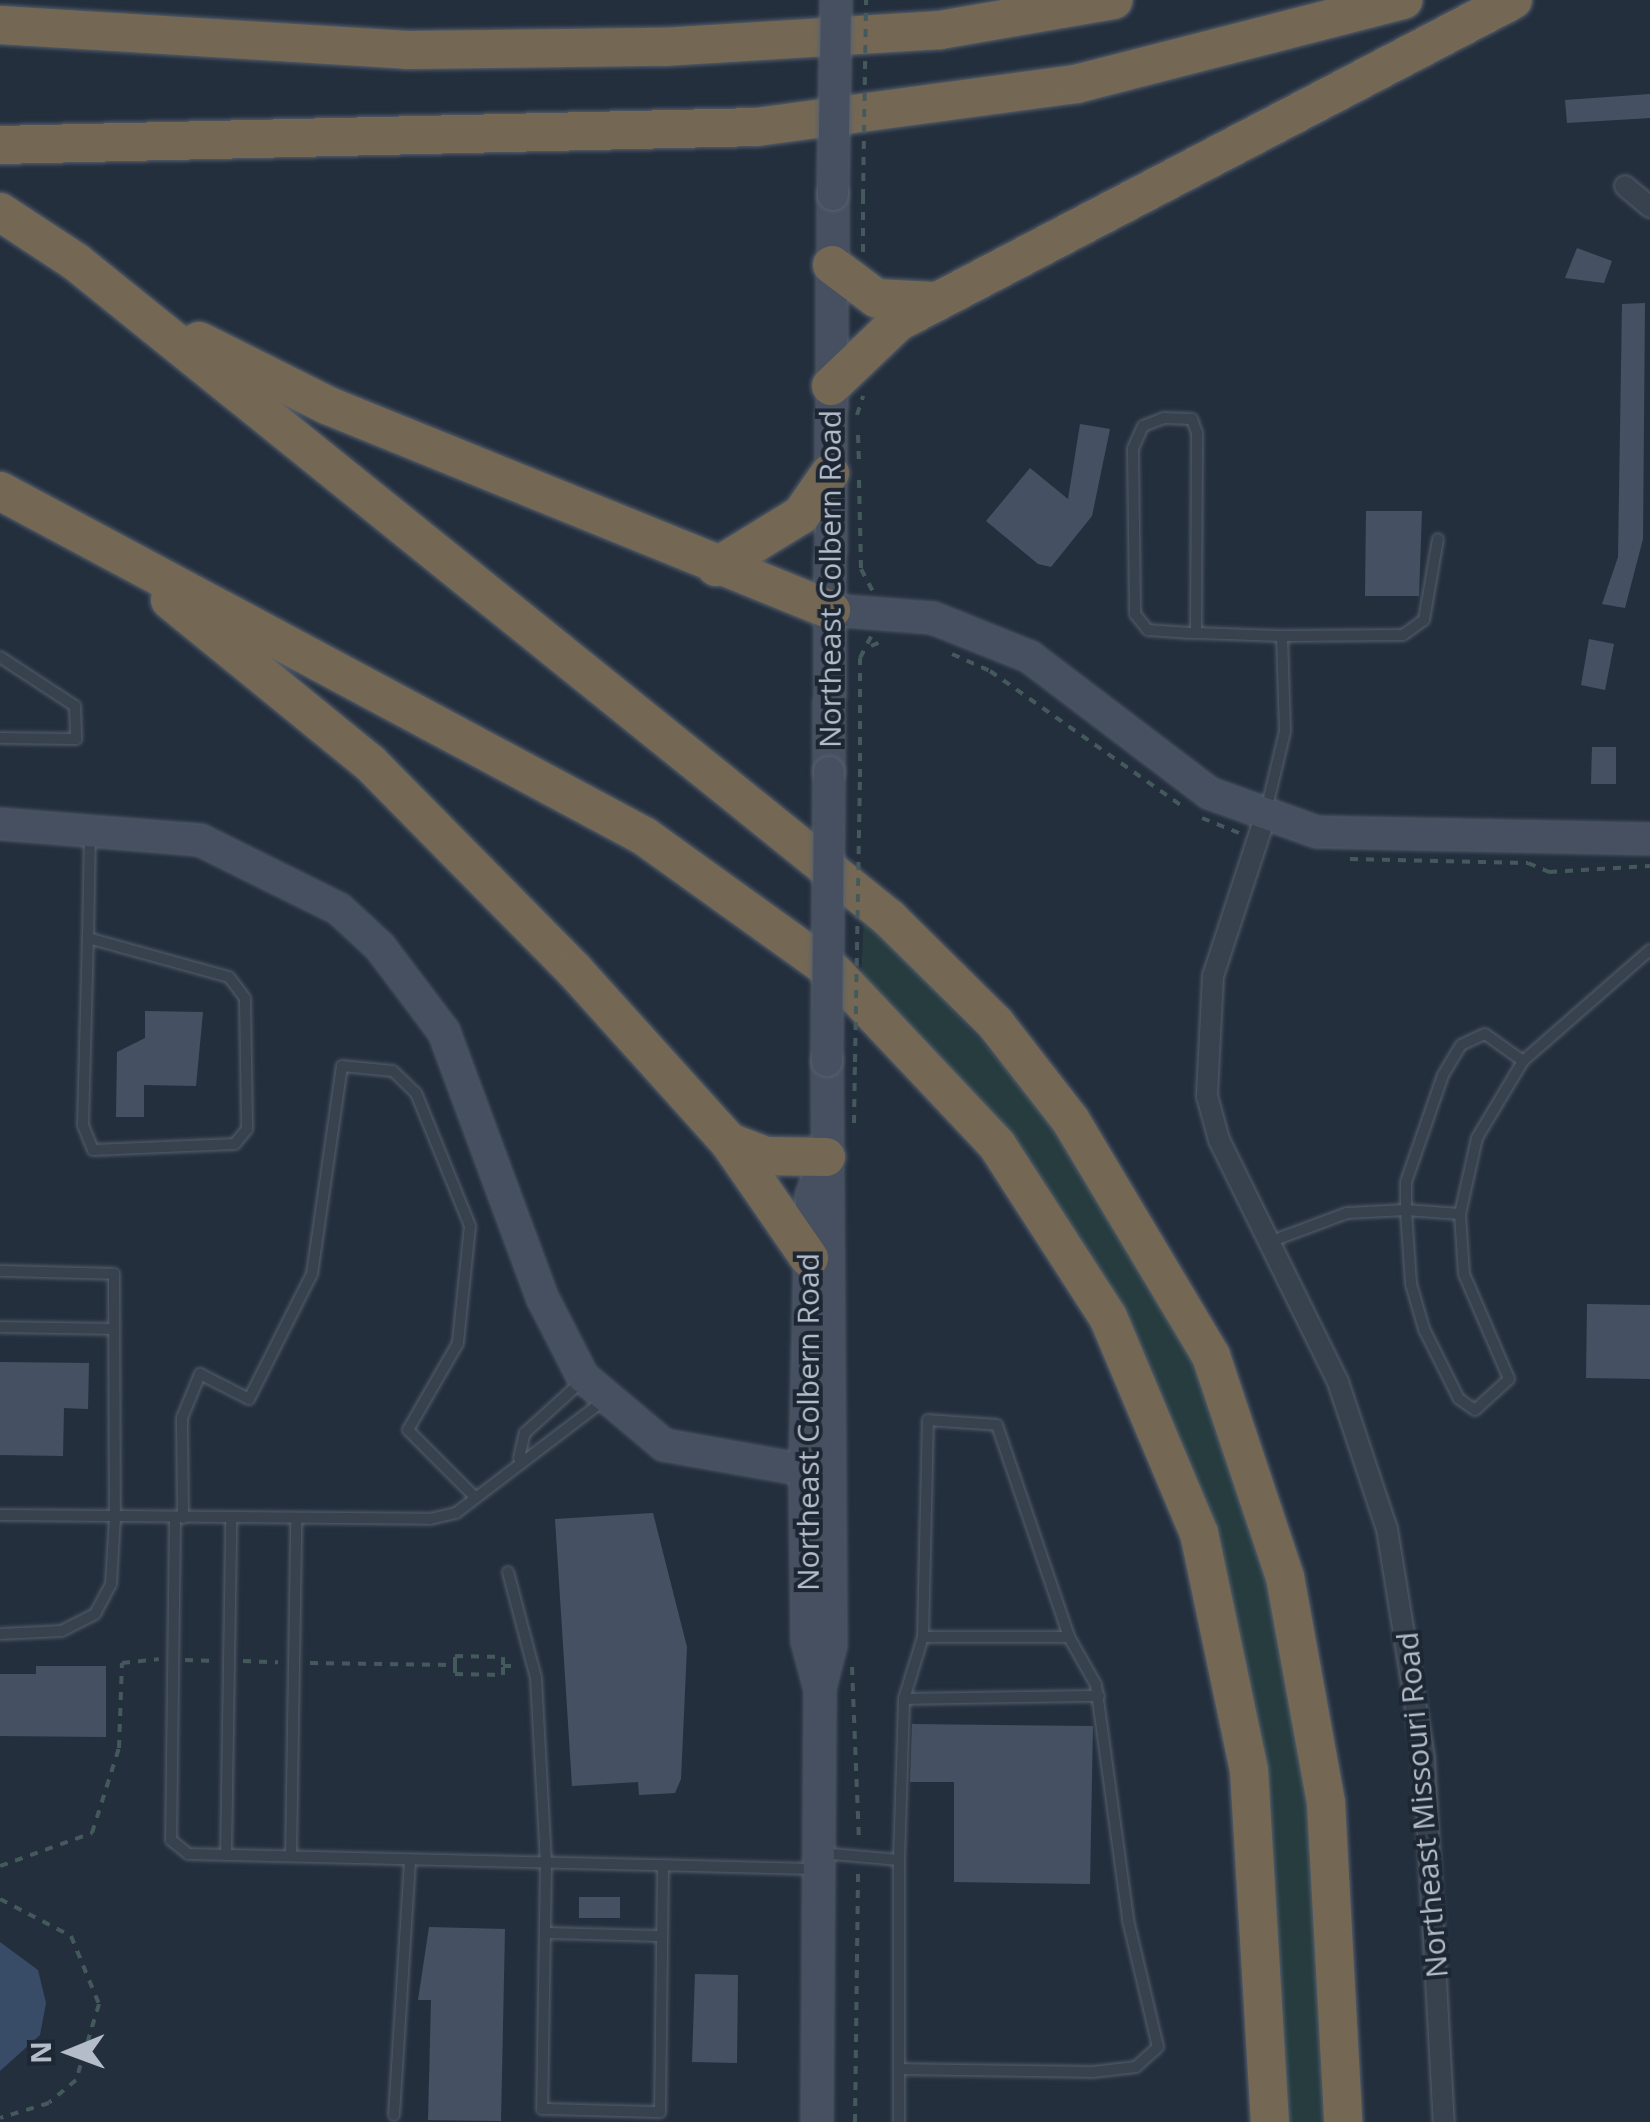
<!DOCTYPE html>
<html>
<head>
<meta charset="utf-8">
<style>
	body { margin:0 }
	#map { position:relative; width:1650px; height:2122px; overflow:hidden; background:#242f3e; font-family:"Open Sans",sans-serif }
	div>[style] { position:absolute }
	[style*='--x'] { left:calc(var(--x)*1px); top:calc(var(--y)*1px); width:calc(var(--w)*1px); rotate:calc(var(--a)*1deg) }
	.green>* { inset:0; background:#263c3f }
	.water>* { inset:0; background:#394c67 }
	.building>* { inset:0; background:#455162 }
	.path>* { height:4px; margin-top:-2px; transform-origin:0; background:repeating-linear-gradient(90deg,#44595c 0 8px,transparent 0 16px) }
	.roads { filter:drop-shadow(0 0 2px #565f6c) drop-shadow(0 0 2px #565f6c) }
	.lane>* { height:10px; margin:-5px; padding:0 5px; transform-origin:5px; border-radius:5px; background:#38414e }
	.street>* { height:20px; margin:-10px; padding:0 10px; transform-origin:10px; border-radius:10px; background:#38414e }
	.secondary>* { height:30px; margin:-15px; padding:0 15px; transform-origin:15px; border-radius:15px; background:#465061 }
	.highway>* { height:38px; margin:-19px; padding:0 19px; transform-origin:19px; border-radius:19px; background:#746855 }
	.path-bridge>* { height:4px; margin-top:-2px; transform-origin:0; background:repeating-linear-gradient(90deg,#44595c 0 8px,transparent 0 16px) }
	.bridges { filter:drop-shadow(0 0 2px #565f6c) drop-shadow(0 0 2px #565f6c) }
	.secondary-bridge>* { height:30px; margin:-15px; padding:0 15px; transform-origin:15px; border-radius:15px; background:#465061 }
	span { translate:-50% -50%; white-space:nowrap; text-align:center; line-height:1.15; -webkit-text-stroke:8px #1d2633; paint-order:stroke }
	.street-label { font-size:30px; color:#b4bcc9 }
	.north { position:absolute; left:20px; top:2002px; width:100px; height:100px; -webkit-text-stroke:8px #1d2633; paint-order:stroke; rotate:269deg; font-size:28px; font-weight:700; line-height:40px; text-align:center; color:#b4bcc9 }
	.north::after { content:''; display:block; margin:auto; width:35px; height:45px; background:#b4bcc9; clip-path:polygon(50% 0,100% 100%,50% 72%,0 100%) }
</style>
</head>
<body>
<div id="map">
	<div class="green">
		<i style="clip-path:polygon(864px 913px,1068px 1136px,1173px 1305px,1260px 1521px,1314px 1801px,1333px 2122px,1282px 2122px,1270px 1858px,1137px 1342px,861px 979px)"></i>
	</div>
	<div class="water">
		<i style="clip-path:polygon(0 1942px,38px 1970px,46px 2003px,40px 2035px,0 2071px)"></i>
	</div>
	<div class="building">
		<i style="clip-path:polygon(1650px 94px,1650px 118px,1567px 123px,1565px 100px)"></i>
		<i style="clip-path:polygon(1577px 248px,1612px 261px,1604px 283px,1565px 278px)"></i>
		<i style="clip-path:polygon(1645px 303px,1643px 539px,1625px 608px,1602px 604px,1618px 557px,1622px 304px)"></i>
		<i style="clip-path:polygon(1080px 424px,1110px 429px,1092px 516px,1051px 567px,1038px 564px,986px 521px,1030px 468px,1068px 499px)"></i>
		<i style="clip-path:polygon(1366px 511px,1422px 511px,1419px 596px,1365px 596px)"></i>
		<i style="clip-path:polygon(1589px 639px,1614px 644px,1605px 690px,1581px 685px)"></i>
		<i style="clip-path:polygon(1592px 747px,1616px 747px,1616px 784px,1591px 784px)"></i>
		<i style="clip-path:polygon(145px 1011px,203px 1012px,196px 1086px,144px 1085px,144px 1117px,116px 1117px,117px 1052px,145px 1038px)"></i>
		<i style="clip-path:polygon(1587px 1304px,1650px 1305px,1650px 1379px,1586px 1378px)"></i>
		<i style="clip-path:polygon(0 1362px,89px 1363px,88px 1409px,64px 1408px,63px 1456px,0 1455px)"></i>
		<i style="clip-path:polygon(653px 1513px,687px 1647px,681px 1779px,675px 1793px,639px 1795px,638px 1782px,572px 1786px,555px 1519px)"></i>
		<i style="clip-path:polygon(36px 1666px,106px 1666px,106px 1737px,0 1736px,0 1674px,36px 1674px)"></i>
		<i style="clip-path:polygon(912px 1724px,1093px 1726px,1090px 1884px,954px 1882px,954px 1782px,910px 1782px)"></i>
		<i style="clip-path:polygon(579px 1897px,620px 1897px,620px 1918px,579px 1918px)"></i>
		<i style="clip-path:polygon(429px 1927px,505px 1929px,501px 2121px,428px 2120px,431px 2000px,418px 2000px)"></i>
		<i style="clip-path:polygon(695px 1974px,738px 1975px,737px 2063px,692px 2062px)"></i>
	</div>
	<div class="path">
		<i style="--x:863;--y:252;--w:55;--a:-90"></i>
		<i style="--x:857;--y:415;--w:20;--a:-72"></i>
		<i style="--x:858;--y:435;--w:30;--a:88"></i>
		<i style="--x:859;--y:480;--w:89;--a:88.7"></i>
		<i style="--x:861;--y:569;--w:26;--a:62"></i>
		<i style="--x:871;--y:646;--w:15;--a:-23"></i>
		<i style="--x:952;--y:654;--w:42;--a:24.1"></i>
		<i style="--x:990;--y:671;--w:238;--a:35.1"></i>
		<i style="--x:860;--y:777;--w:119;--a:-90"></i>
		<i style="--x:860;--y:658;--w:25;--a:-63"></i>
		<i style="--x:1202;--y:818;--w:40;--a:22"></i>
		<i style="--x:1350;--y:859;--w:178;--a:1.3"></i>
		<i style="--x:1528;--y:863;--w:23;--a:23"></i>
		<i style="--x:1549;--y:872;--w:101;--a:-3.4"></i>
		<i style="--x:854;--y:1123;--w:61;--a:-89.1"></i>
		<i style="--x:185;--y:1660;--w:31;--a:2"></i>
		<i style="--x:243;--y:1661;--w:35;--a:2"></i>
		<i style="--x:310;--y:1663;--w:145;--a:0.8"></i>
		<i style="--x:455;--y:1665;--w:9;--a:90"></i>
		<i style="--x:455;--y:1674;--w:48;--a:1.2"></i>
		<i style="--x:503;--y:1675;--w:9;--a:-90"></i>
		<i style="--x:503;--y:1666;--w:14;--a:0"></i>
		<i style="--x:455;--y:1665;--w:9;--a:-90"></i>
		<i style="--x:455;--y:1656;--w:48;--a:1.2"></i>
		<i style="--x:503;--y:1657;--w:8;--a:90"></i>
		<i style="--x:852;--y:1667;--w:175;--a:87.7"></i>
		<i style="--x:0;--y:1866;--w:98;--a:-19.7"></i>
		<i style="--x:92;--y:1833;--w:89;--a:-72.4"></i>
		<i style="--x:119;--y:1748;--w:85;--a:-88"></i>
		<i style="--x:122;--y:1663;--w:37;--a:-6"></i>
		<i style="--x:0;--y:1899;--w:80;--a:27.5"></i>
		<i style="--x:71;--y:1936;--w:74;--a:67.6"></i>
		<i style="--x:99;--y:2004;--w:79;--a:106.8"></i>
		<i style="--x:76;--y:2080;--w:35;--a:140"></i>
		<i style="--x:49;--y:2103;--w:51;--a:163"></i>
		<i style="--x:855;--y:2122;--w:250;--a:-89.3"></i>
	</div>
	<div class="roads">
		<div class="lane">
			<i style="--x:1196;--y:633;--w:200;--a:-89.7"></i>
			<i style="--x:1197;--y:433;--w:15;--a:-110"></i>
			<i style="--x:1192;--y:419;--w:28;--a:-178"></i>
			<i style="--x:1164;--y:418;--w:22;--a:159"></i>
			<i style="--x:1143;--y:426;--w:24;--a:114"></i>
			<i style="--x:1133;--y:448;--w:166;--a:89.3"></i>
			<i style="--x:1135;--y:614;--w:21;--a:51"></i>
			<i style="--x:1148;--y:630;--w:39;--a:4"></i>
			<i style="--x:1187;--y:633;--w:9;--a:0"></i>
			<i style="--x:1196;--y:633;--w:86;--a:2"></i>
			<i style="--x:0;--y:657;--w:90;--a:33.2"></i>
			<i style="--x:75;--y:706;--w:33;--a:88"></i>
			<i style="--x:76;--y:739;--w:76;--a:-179.2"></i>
			<i style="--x:1266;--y:811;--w:82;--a:-76.6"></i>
			<i style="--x:1285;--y:731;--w:95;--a:-91.8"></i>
			<i style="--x:1282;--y:636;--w:121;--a:-0.5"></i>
			<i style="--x:1403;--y:635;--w:26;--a:-36"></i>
			<i style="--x:1424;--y:620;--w:82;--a:-80.2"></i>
			<i style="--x:88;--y:938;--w:146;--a:15.5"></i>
			<i style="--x:229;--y:977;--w:26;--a:53"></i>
			<i style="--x:245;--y:998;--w:131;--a:89.1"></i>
			<i style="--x:247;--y:1129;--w:19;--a:129"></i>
			<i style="--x:235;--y:1144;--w:142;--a:177.6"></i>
			<i style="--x:93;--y:1150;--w:27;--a:-112"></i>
			<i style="--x:83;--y:1125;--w:187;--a:-88.5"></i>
			<i style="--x:88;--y:938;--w:102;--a:-88.9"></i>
			<i style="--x:1523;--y:1061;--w:169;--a:-41.2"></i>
			<i style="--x:1272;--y:1241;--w:80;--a:-20.5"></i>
			<i style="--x:1347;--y:1213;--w:59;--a:-2.9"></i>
			<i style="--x:1406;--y:1210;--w:54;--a:4.2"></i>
			<i style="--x:1460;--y:1214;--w:60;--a:86.2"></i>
			<i style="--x:1464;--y:1274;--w:114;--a:66.8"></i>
			<i style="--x:1509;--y:1379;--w:46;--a:137.6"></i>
			<i style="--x:1475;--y:1410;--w:19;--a:-145"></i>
			<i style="--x:1459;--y:1399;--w:78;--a:-116.6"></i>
			<i style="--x:1424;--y:1329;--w:47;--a:-106.1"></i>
			<i style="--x:1411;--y:1284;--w:74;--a:-93.9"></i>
			<i style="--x:1406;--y:1210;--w:28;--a:-90"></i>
			<i style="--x:1406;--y:1182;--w:113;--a:-70.9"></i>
			<i style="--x:1443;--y:1075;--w:35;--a:-59"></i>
			<i style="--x:1461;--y:1045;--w:26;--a:-25"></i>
			<i style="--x:1485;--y:1034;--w:47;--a:35.4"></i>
			<i style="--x:1523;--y:1061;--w:90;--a:120.9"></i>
			<i style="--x:1477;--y:1138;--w:78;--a:102.6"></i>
			<i style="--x:0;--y:1271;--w:114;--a:1.5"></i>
			<i style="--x:114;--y:1274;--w:243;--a:89.8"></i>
			<i style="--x:115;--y:1517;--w:67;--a:93.4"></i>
			<i style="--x:111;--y:1584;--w:34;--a:118"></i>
			<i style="--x:95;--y:1614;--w:37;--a:153"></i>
			<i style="--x:62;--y:1631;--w:62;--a:177.2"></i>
			<i style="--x:0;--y:1327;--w:114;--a:1"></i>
			<i style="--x:519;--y:1458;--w:26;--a:-77"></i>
			<i style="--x:525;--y:1433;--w:79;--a:-42.4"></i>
			<i style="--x:0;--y:1515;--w:430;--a:0.5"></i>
			<i style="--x:430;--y:1519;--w:27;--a:-13"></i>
			<i style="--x:456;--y:1513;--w:185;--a:-37.3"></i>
			<i style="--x:175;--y:1518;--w:322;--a:90.7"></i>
			<i style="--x:171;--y:1840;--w:22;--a:39"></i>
			<i style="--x:188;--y:1854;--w:625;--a:1.37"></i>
			<i style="--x:183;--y:1518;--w:100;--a:-90.6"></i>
			<i style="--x:182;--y:1418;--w:48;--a:-67.8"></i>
			<i style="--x:200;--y:1374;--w:55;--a:27"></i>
			<i style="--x:249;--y:1399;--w:140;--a:-63.3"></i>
			<i style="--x:312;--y:1274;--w:210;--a:-81.8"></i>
			<i style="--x:342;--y:1066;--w:51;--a:5.6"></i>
			<i style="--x:393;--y:1071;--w:32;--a:44"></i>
			<i style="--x:416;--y:1093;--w:144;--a:67.9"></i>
			<i style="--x:470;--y:1226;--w:118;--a:95.9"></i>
			<i style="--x:458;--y:1343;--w:100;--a:119.9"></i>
			<i style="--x:408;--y:1430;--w:95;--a:45"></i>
			<i style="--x:508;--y:1572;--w:110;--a:75.2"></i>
			<i style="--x:536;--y:1678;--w:185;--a:86.9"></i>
			<i style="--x:546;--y:1863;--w:246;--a:90.9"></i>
			<i style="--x:542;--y:2109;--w:118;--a:1.5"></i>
			<i style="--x:660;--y:2112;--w:247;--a:-89.3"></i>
			<i style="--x:923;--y:1637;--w:146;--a:0"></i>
			<i style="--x:904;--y:1699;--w:195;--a:-0.9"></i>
			<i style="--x:821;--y:1853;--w:78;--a:5.1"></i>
			<i style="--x:899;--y:1860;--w:262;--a:90"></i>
			<i style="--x:226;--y:1855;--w:336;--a:-89.1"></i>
			<i style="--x:291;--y:1856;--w:336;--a:-89.1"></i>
			<i style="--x:899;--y:1860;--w:161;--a:-88.2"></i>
			<i style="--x:904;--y:1699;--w:65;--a:-73"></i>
			<i style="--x:923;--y:1637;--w:217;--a:-88.7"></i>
			<i style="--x:928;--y:1420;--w:69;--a:4.1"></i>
			<i style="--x:997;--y:1425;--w:224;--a:71.2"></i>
			<i style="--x:1069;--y:1637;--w:55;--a:60.6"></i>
			<i style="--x:1096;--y:1685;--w:237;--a:82.2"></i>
			<i style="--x:1128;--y:1920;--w:130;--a:76.7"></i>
			<i style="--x:1158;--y:2047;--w:30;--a:138"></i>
			<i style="--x:1136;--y:2067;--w:44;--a:173.5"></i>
			<i style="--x:1092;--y:2072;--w:193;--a:-179.1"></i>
			<i style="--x:545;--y:1933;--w:117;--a:1.5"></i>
			<i style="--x:394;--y:2115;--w:256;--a:-86.4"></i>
		</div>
		<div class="street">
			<i style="--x:1625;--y:186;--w:33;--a:40"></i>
			<i style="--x:1265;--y:817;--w:167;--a:108.1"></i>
			<i style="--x:1213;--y:976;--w:120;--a:92.9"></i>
			<i style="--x:1207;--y:1096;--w:46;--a:74.7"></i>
			<i style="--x:1219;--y:1140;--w:270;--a:63.8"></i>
			<i style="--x:1338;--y:1382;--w:155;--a:71.6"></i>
			<i style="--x:1387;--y:1529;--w:232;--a:80.8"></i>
			<i style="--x:1424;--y:1758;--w:365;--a:86.9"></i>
		</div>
		<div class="secondary">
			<i style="--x:831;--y:610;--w:102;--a:4.5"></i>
			<i style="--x:933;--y:618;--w:105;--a:21.9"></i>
			<i style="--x:1030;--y:657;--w:225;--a:37.2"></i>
			<i style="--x:1209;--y:793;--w:115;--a:19.9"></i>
			<i style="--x:1317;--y:832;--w:333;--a:1.2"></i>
			<i style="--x:829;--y:772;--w:577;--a:-89.6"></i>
			<i style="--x:0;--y:824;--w:201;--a:4.6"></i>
			<i style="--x:200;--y:840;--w:155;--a:26.4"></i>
			<i style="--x:339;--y:909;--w:56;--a:42.8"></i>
			<i style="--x:380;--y:947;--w:106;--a:53"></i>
			<i style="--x:444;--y:1032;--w:285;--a:69.7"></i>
			<i style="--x:543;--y:1299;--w:88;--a:62.9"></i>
			<i style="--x:583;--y:1377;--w:106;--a:40"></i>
			<i style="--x:664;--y:1445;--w:143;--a:10.1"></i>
			<i style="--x:819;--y:1686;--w:47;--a:-104.9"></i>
			<i style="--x:807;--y:1641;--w:171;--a:-90.7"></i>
			<i style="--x:805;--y:1470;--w:274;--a:-88.7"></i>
			<i style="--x:811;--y:1196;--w:42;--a:-69"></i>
			<i style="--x:817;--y:2122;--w:434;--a:-89.6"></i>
			<i style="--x:820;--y:1688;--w:44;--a:-75.7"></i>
			<i style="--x:831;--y:1645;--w:584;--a:-90.39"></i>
		</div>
		<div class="highway">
			<i style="--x:0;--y:25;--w:408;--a:3.5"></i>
			<i style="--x:407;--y:50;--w:256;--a:-0.7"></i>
			<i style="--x:663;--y:47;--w:278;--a:-3.5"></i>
			<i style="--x:940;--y:30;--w:176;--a:-9.8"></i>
			<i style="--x:0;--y:145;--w:757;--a:-1.36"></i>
			<i style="--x:757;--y:127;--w:322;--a:-7.7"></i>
			<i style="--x:1076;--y:84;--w:338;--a:-14.4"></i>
			<i style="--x:0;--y:212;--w:91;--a:33.3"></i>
			<i style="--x:76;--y:262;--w:1045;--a:38.9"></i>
			<i style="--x:889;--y:918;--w:149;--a:44.7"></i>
			<i style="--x:995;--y:1023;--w:124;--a:52.2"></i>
			<i style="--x:1071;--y:1121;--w:274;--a:59.2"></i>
			<i style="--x:1211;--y:1356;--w:233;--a:71.5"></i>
			<i style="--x:1285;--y:1577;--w:230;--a:79.7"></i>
			<i style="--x:1326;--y:1803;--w:319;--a:86.9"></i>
			<i style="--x:832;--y:265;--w:55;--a:36.9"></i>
			<i style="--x:876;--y:298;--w:56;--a:3.1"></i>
			<i style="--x:199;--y:341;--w:145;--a:26.6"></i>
			<i style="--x:329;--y:406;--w:542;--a:22.12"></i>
			<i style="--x:831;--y:386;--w:93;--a:-43.7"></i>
			<i style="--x:898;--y:322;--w:694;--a:-27.64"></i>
			<i style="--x:0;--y:491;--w:731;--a:28.18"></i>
			<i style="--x:644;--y:836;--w:235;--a:35.7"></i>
			<i style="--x:835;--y:973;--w:236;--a:46.7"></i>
			<i style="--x:997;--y:1145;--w:205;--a:57.2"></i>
			<i style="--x:1108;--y:1317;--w:234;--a:67.2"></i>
			<i style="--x:1199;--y:1533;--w:242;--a:78.1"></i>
			<i style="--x:1249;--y:1770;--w:353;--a:86.6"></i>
			<i style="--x:716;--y:567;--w:100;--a:-31.5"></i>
			<i style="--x:801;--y:515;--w:51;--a:-55.4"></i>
			<i style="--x:170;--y:600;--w:258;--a:39.2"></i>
			<i style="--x:370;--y:763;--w:292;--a:45.4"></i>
			<i style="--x:575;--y:971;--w:230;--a:48"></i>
			<i style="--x:729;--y:1142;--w:141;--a:55.4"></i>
			<i style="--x:729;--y:1142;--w:40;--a:21"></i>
			<i style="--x:766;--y:1156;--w:60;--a:1"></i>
		</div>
	</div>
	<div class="path-bridge">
		<i style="--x:863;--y:197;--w:197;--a:-89.1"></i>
		<i style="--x:855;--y:1062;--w:285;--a:-89"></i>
	</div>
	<div class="bridges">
		<div class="secondary-bridge">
			<i style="--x:833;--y:195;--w:195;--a:-89.1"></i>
			<i style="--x:827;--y:1061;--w:289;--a:-89.6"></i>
		</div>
	</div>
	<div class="street-label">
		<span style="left:830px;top:579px;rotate:-90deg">Northeast Colbern Road</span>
		<span style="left:808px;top:1422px;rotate:-90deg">Northeast Colbern Road</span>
		<span style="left:1422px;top:1805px;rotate:-95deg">Northeast Missouri Road</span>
	</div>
	<div class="north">N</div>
</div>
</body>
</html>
